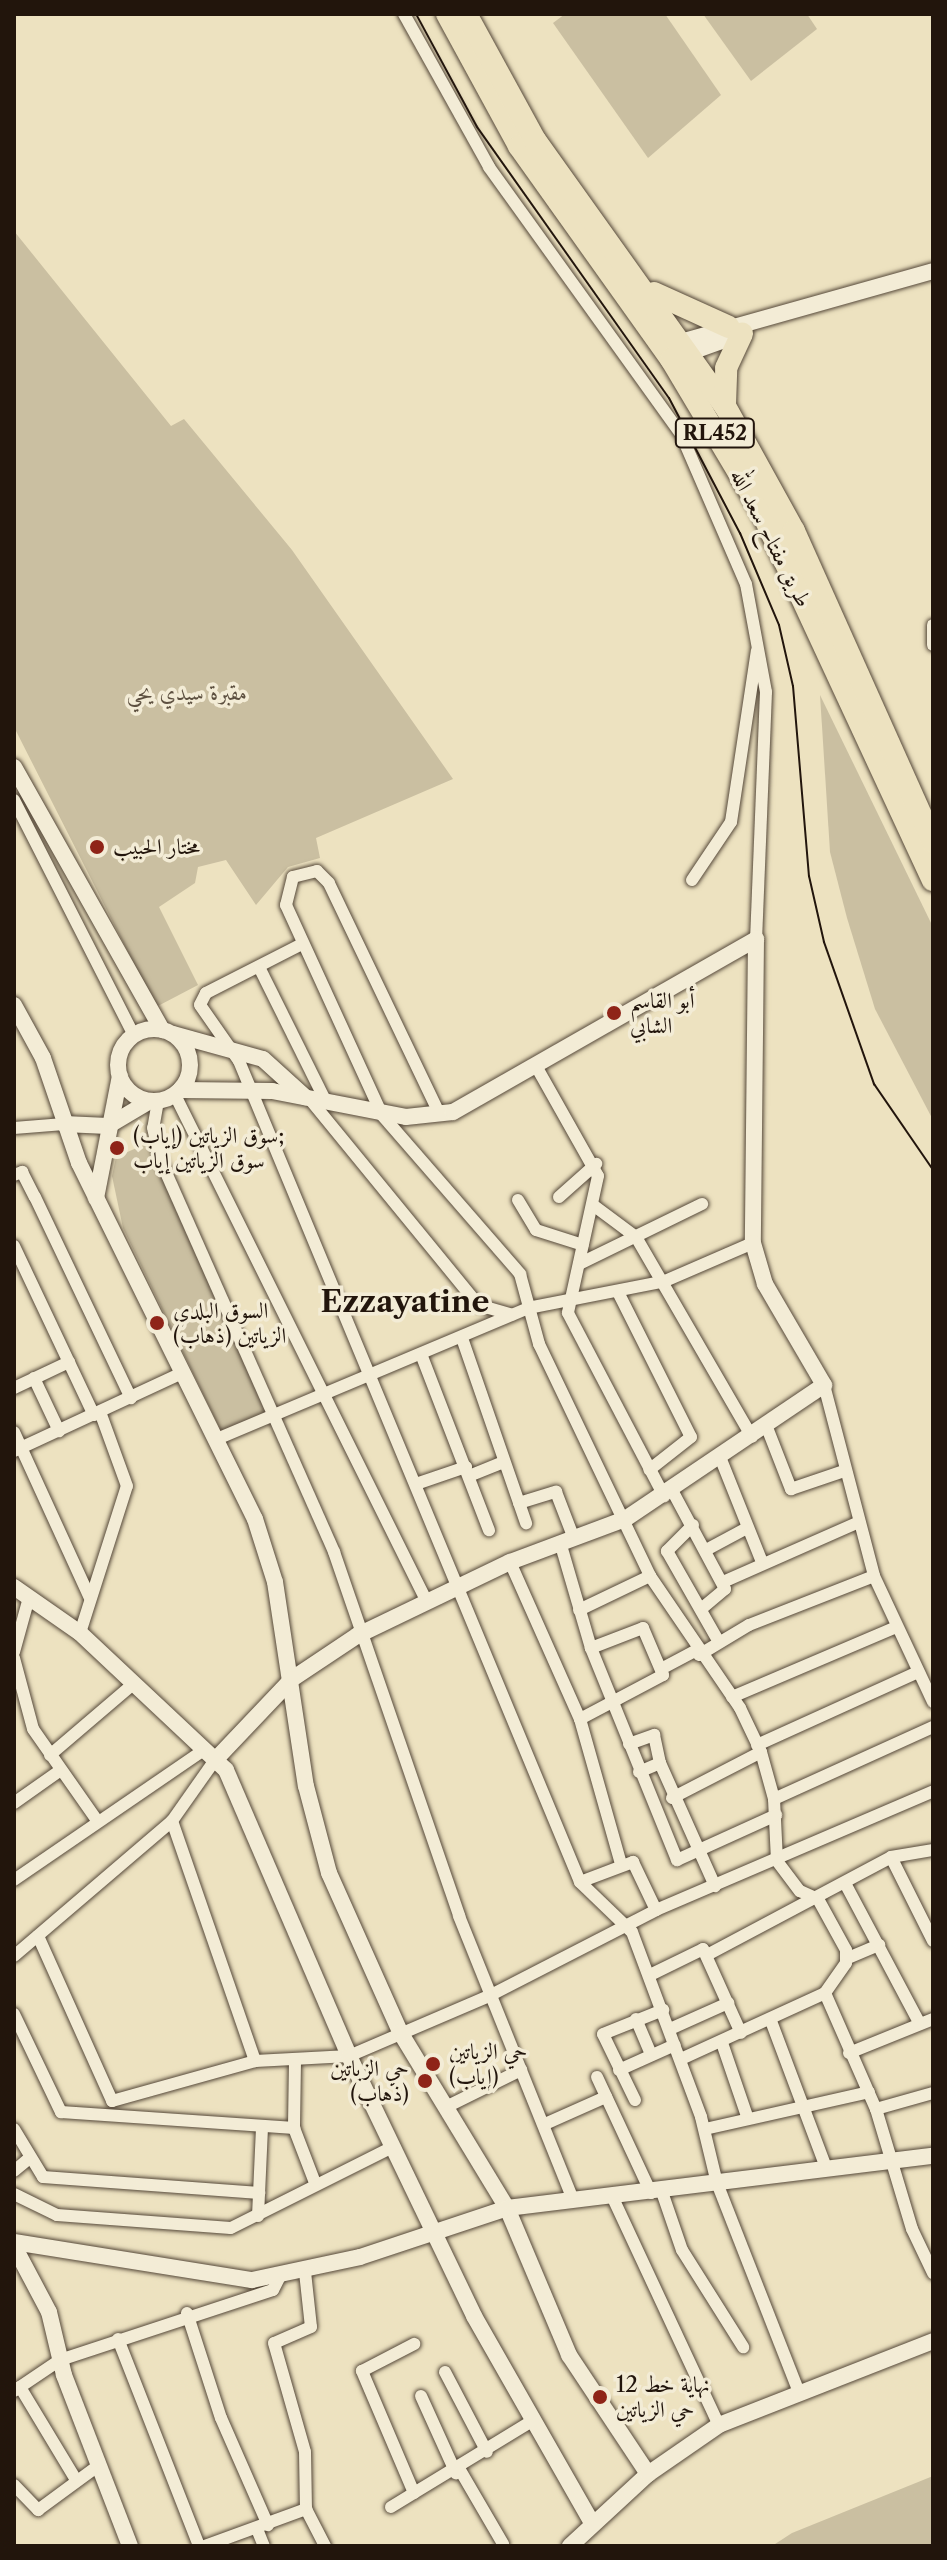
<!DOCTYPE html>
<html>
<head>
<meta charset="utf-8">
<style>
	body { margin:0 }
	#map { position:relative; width:947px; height:2560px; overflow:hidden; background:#ede2c0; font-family:"Libre Caslon Text",Amiri,serif }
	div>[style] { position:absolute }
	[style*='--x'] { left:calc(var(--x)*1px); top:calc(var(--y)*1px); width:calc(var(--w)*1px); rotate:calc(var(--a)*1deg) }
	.green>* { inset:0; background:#cabfa1 }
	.roads { filter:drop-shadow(0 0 2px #554839) drop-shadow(0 0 2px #554839) }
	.minor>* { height:12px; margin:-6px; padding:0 6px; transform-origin:6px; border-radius:6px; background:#f3ecd6 }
	.tertiary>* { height:16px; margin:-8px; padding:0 8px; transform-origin:8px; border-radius:8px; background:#f3ecd6 }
	.tertiary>.ring { margin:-8px; padding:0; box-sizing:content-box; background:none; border:16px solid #f3ecd6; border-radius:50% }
	.trunk>* { height:22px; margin:-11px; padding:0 11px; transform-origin:11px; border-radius:11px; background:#ede2c0 }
	.tram>* { height:2px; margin:-1px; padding:0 1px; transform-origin:1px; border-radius:1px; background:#22150c }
	.dots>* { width:22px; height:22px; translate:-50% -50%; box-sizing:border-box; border:4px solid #f3ecd6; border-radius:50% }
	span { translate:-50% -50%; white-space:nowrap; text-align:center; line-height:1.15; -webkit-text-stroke:7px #f3ecd6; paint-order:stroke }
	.shield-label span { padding:2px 6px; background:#f3ecd6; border:2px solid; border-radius:6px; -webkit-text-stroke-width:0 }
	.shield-label { font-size:20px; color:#22150c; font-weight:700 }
	.street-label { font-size:22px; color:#22150c }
	.park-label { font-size:22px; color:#5d5040; font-style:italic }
	.poi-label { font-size:22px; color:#22150c }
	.left { translate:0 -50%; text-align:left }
	.right { translate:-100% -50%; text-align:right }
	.district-label { font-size:30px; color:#22150c; font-weight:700 }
	.frame { position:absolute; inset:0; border:16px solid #22150c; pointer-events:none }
</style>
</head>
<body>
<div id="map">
	<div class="green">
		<i style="clip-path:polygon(565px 14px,665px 14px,721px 95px,648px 158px,553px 23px)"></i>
		<i style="clip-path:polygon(703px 14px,807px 14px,817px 29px,751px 81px)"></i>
		<i style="clip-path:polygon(14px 231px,171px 426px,184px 419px,292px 550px,453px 779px,316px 838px,320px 858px,288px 867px,256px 905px,226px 860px,198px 867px,195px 883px,159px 907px,198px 985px,156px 1007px,14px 727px)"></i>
		<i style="clip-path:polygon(820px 695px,933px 927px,933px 1120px,875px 1009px,847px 918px,830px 852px)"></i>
		<i style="clip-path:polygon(148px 1143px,269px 1413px,222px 1433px,123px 1228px,112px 1176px,116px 1157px)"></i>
		<i style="clip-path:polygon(933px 2476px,933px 2546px,772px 2546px,792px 2533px)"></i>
	</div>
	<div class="roads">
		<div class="minor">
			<i style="--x:404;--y:14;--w:175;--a:60.9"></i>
			<i style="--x:489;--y:167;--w:329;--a:54.3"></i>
			<i style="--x:681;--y:434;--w:163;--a:66.6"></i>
			<i style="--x:746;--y:584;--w:110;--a:79.5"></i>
			<i style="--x:766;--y:692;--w:247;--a:92.3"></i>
			<i style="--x:933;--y:625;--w:20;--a:90"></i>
			<i style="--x:14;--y:800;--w:265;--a:63"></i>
			<i style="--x:692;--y:880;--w:70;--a:-56.1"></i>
			<i style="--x:731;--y:822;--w:173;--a:-81.4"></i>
			<i style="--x:302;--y:944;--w:108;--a:153"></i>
			<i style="--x:206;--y:993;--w:13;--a:117"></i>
			<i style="--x:200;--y:1005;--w:68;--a:55.1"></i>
			<i style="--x:239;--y:1061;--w:889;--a:67.44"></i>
			<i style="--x:580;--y:1882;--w:72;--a:43.9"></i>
			<i style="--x:632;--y:1932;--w:197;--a:69.5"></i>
			<i style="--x:701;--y:2117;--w:68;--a:76.4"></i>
			<i style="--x:717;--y:2183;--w:225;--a:68.6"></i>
			<i style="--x:260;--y:969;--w:148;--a:63.6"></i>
			<i style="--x:536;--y:1066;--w:126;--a:60.6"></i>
			<i style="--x:598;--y:1176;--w:140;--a:102.4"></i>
			<i style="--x:568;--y:1313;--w:207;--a:62.3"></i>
			<i style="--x:175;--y:1095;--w:566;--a:63.57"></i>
			<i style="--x:308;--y:1097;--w:269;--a:50.7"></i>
			<i style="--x:478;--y:1305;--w:35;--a:16"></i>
			<i style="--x:158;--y:1101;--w:27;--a:100"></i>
			<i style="--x:153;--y:1128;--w:32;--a:77"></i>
			<i style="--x:160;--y:1159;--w:430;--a:66.1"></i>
			<i style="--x:334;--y:1552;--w:385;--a:71"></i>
			<i style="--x:459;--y:1916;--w:306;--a:68.1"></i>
			<i style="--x:440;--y:1115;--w:257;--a:-115.6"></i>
			<i style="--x:329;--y:883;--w:17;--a:-135"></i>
			<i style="--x:317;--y:871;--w:25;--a:166"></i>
			<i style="--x:293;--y:877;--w:29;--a:104"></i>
			<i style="--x:286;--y:905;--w:231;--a:65.4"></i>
			<i style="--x:382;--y:1115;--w:211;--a:49"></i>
			<i style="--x:520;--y:1274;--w:73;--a:74.8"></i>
			<i style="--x:539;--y:1344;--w:257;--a:64.4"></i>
			<i style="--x:650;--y:1576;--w:160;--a:55.7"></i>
			<i style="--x:740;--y:1708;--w:49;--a:64.5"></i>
			<i style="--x:761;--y:1752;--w:49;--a:74.5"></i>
			<i style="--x:774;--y:1799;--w:62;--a:87.2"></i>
			<i style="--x:777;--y:1861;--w:38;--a:53"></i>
			<i style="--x:800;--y:1891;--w:20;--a:24"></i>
			<i style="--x:818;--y:1899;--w:58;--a:61.2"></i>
			<i style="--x:846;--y:1950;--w:13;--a:90"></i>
			<i style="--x:846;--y:1963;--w:37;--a:125"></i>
			<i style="--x:825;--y:1993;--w:127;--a:66.3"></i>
			<i style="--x:876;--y:2109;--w:125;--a:73.3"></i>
			<i style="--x:912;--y:2229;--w:49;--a:64.5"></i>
			<i style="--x:14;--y:1128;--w:50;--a:-4.6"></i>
			<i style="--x:14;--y:1175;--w:9;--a:-21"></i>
			<i style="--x:22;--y:1172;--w:28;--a:63"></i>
			<i style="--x:35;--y:1197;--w:223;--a:64.5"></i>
			<i style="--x:559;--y:1197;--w:50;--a:-41.7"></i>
			<i style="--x:518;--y:1200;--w:35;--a:59"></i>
			<i style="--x:536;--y:1230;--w:49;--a:17.7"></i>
			<i style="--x:593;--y:1205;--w:54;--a:36.7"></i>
			<i style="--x:636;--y:1237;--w:231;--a:59.9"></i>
			<i style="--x:14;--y:1246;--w:187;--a:64.7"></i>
			<i style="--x:579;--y:1264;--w:137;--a:-26"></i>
			<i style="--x:619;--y:1294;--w:160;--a:63.3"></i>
			<i style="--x:691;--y:1437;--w:53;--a:141.8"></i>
			<i style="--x:463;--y:1341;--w:193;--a:70.9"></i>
			<i style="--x:421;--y:1354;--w:189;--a:68.9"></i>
			<i style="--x:34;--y:1378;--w:59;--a:64.7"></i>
			<i style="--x:824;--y:1385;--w:197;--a:75.3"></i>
			<i style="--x:874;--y:1576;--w:139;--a:64.9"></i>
			<i style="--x:14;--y:1388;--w:61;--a:-25.3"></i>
			<i style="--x:766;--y:1425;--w:69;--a:68.7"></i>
			<i style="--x:791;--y:1489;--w:56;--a:-18.8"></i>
			<i style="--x:14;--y:1432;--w:183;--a:65.4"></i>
			<i style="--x:217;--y:1439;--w:337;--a:-22.8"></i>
			<i style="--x:528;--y:1308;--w:140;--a:-11.1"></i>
			<i style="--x:665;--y:1281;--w:96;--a:-23.4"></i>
			<i style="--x:14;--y:1451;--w:187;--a:-24.9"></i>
			<i style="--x:720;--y:1457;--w:113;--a:68.2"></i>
			<i style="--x:469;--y:1476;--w:37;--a:-22"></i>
			<i style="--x:416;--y:1484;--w:53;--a:-18.8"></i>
			<i style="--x:673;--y:1492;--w:110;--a:61.8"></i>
			<i style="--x:725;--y:1589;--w:31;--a:140"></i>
			<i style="--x:519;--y:1503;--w:39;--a:-17"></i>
			<i style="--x:556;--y:1492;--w:47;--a:68.9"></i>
			<i style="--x:693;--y:1525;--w:37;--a:135"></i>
			<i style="--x:667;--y:1551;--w:105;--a:60.3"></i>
			<i style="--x:560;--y:1542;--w:110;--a:73.7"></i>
			<i style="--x:591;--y:1648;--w:229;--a:67.9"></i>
			<i style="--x:677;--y:1860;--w:109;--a:-24.4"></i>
			<i style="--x:706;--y:1550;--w:47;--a:-28.2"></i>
			<i style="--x:510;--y:1562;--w:172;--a:66"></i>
			<i style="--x:580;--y:1719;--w:151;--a:74.2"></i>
			<i style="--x:723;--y:1582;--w:149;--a:-23.8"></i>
			<i style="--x:579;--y:1610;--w:79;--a:-25.6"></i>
			<i style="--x:80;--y:1633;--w:154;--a:-72.3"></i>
			<i style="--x:127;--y:1486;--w:79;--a:-110"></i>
			<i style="--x:14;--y:1652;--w:53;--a:-74.6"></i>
			<i style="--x:699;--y:1655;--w:58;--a:-31"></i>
			<i style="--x:749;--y:1625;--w:134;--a:-21.4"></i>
			<i style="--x:14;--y:1658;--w:73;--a:75"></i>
			<i style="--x:33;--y:1729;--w:110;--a:55"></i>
			<i style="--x:661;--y:1669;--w:40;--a:-28"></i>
			<i style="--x:732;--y:1697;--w:178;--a:-23.1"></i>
			<i style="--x:580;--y:1719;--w:94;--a:-27.9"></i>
			<i style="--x:663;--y:1675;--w:51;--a:-113.1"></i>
			<i style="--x:643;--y:1628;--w:56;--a:159"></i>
			<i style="--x:629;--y:1744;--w:27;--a:-20"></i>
			<i style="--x:654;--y:1735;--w:29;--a:78"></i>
			<i style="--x:757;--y:1745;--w:175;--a:-24.4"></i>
			<i style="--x:50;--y:1755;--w:109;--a:-40.5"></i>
			<i style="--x:639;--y:1772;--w:23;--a:-23"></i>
			<i style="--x:660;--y:1763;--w:135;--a:65.9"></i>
			<i style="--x:672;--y:1798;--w:100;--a:-27.3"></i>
			<i style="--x:774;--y:1799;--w:175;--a:-24.4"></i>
			<i style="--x:14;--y:1803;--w:54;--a:-35.2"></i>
			<i style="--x:172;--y:1821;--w:254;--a:70.9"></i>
			<i style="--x:891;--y:1857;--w:94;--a:63.4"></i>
			<i style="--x:14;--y:1880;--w:230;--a:-34.4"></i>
			<i style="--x:580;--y:1882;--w:57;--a:-20.7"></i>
			<i style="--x:633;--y:1862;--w:53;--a:64.4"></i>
			<i style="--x:846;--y:1885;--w:157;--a:62"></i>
			<i style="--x:38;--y:1936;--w:181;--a:65.8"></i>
			<i style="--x:112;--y:2101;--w:148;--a:-15.6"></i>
			<i style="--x:255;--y:2061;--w:94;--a:-3"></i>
			<i style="--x:349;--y:2056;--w:152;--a:-23.2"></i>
			<i style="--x:489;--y:1996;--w:188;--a:-27.2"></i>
			<i style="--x:656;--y:1910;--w:301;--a:-23.2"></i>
			<i style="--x:707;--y:1955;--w:208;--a:-28"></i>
			<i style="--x:891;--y:1857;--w:43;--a:-9.5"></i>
			<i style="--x:14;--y:1956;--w:208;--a:-40.5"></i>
			<i style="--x:172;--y:1821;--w:75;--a:-54.8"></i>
			<i style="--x:848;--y:1958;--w:34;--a:-23"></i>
			<i style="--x:650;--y:1975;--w:59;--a:-26.1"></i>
			<i style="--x:703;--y:1949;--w:92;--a:65.7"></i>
			<i style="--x:14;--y:2014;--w:109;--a:64.4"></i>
			<i style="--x:61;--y:2112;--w:234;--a:3.9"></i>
			<i style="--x:636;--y:2019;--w:39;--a:67"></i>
			<i style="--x:771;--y:2021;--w:156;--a:69.4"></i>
			<i style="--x:670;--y:2029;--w:64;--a:-24.1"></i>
			<i style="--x:722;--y:2043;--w:80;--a:71.1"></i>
			<i style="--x:849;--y:2053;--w:91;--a:-22"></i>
			<i style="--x:681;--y:2059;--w:158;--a:-24.6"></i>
			<i style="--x:295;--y:2062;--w:66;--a:90.9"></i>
			<i style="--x:294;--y:2128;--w:56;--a:69"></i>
			<i style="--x:619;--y:2070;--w:61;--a:-24.1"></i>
			<i style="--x:597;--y:2077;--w:128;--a:65"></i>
			<i style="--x:635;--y:2100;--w:73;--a:-115.9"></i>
			<i style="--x:603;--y:2034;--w:65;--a:-21.8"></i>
			<i style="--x:446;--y:2107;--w:84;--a:-26.3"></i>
			<i style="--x:876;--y:2109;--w:59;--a:-15.7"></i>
			<i style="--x:545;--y:2124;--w:67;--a:-23.9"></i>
			<i style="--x:14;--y:2129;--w:56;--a:58.9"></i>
			<i style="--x:43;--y:2177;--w:217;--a:4.2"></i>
			<i style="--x:705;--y:2129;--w:168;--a:-12.7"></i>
			<i style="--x:14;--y:2171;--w:17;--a:-40"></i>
			<i style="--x:662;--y:2192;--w:61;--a:71"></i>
			<i style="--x:682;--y:2250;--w:115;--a:57.8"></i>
			<i style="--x:14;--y:2194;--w:48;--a:26"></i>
			<i style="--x:57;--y:2215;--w:174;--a:4.3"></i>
			<i style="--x:231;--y:2228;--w:181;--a:-26.6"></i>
			<i style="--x:612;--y:2196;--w:253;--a:65"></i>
			<i style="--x:258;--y:2216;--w:87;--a:-87.4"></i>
			<i style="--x:305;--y:2272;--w:55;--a:83.8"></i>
			<i style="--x:311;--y:2327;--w:40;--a:156.6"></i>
			<i style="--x:274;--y:2343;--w:113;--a:74.1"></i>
			<i style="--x:305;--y:2452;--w:57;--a:89"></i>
			<i style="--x:187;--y:2313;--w:110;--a:72.1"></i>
			<i style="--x:221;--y:2418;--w:117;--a:66.3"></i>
			<i style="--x:118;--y:2339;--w:222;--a:68.6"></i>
			<i style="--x:445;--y:2372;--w:90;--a:62.3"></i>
			<i style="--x:20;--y:2387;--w:109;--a:58.9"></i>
			<i style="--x:14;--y:2391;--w:55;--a:-34"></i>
			<i style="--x:60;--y:2360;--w:224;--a:-18.2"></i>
			<i style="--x:273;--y:2290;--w:16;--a:-63"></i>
			<i style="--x:421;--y:2396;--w:85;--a:65.6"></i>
			<i style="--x:460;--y:2470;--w:86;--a:59.8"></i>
			<i style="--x:14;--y:2485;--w:35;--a:46"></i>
			<i style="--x:38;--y:2510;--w:74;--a:-36.3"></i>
			<i style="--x:414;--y:2493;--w:133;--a:-113.1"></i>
			<i style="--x:362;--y:2371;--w:59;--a:-27.4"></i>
			<i style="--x:391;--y:2507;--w:163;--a:-31.4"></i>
			<i style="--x:257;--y:2529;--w:18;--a:68"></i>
			<i style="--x:205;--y:2546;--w:108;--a:-20.1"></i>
			<i style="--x:306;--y:2509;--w:42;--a:62.8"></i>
		</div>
		<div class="tertiary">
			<i style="--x:670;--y:345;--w:273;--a:-15.7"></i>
			<i style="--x:680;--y:356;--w:65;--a:-19.8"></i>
			<i style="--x:14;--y:767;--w:302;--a:60.6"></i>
			<i style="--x:14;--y:1005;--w:60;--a:61.3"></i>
			<i style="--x:43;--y:1058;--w:111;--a:71.1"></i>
			<i style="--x:79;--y:1163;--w:397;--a:63.7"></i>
			<i style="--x:255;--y:1519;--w:66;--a:72.4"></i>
			<i style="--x:275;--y:1582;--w:206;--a:81.4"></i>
			<i style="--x:306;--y:1786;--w:90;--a:75.2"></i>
			<i style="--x:329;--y:1873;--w:174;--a:65.9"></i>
			<i style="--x:400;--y:2032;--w:206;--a:58.7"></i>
			<i style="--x:507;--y:2208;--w:160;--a:67.1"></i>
			<i style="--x:569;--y:2355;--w:143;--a:56.4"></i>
			<i class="ring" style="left:118px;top:1029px;width:56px;height:56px"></i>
			<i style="--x:173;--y:1034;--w:93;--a:15.5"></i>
			<i style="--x:263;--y:1059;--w:57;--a:42.1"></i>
			<i style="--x:180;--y:1090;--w:92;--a:0.6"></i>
			<i style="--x:272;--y:1091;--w:136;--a:11"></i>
			<i style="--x:406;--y:1117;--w:47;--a:-6.1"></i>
			<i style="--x:453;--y:1112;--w:349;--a:-29.7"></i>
			<i style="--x:756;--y:939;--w:304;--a:90.6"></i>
			<i style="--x:753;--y:1243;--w:43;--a:73.7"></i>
			<i style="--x:765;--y:1284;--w:117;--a:59.7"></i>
			<i style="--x:824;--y:1385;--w:240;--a:146"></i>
			<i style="--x:625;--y:1519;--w:123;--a:159.5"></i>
			<i style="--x:510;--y:1562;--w:169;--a:154.3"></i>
			<i style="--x:358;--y:1635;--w:79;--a:146.3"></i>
			<i style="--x:292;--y:1679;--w:112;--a:133.5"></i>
			<i style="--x:64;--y:1124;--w:44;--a:2.6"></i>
			<i style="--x:108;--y:1126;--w:49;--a:-30.8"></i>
			<i style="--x:96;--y:1198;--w:124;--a:-78.9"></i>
			<i style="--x:14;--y:1587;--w:80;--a:34.9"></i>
			<i style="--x:80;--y:1633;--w:200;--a:43.2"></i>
			<i style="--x:226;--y:1770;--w:311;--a:66.7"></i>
			<i style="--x:349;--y:2056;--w:288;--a:64.3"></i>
			<i style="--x:474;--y:2316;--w:236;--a:60.3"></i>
			<i style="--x:14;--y:2242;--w:241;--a:9.1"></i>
			<i style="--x:252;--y:2280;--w:110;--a:-12"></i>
			<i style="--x:360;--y:2257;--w:155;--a:-18.4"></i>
			<i style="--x:507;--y:2208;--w:429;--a:-7"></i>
			<i style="--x:14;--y:2246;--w:75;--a:62.1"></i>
			<i style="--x:49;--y:2312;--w:65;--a:76.6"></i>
			<i style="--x:64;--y:2375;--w:183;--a:68.9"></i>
			<i style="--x:570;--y:2546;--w:106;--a:-42.7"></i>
			<i style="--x:648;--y:2474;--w:86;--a:-34.6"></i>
			<i style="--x:719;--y:2425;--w:230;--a:-21.4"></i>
		</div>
		<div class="trunk">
			<i style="--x:447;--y:14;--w:150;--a:61.4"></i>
			<i style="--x:519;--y:146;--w:262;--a:54.5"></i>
			<i style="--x:671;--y:359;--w:176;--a:59.2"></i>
			<i style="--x:761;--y:510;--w:408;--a:65.1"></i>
			<i style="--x:466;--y:14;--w:144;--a:61.3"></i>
			<i style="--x:535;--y:140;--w:327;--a:54.5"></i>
			<i style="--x:725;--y:406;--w:143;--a:61.1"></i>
			<i style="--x:794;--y:531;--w:341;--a:65.9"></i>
			<i style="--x:654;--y:293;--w:82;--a:24.4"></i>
			<i style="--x:725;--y:405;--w:37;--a:-88"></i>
			<i style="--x:726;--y:368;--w:38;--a:-65"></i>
		</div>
	</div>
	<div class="tram">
		<i style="--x:416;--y:14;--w:128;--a:61.6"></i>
		<i style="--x:477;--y:127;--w:332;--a:54.7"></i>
		<i style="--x:669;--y:398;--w:153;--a:62.3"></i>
		<i style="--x:740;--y:533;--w:100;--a:67"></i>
		<i style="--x:779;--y:625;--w:63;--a:77.1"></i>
		<i style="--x:793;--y:686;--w:191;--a:85.2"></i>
		<i style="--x:809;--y:876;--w:68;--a:77.2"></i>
		<i style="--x:824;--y:942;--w:151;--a:70.6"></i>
		<i style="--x:874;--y:1084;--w:104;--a:55.5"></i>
	</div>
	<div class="dots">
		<i style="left:97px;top:847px;background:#8f2418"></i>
		<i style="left:614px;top:1013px;background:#8f2418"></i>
		<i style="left:117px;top:1148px;background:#8f2418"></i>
		<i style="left:157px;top:1323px;background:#8f2418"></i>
		<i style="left:433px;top:2064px;background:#8f2418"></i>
		<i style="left:425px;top:2081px;background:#8f2418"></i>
		<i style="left:600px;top:2397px;background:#8f2418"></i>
	</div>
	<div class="shield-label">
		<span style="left:715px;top:433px">RL452</span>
	</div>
	<div class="street-label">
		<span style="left:771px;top:538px;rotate:63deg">طريق مفتاح سعد الله</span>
	</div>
	<div class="park-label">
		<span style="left:187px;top:693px">مقبرة سيدي يحي</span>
	</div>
	<div class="poi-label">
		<span class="left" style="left:113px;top:847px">مختار الحبيب</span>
		<span class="left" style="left:630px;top:1013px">أبو القاسم<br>الشابي</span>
		<span class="left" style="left:133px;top:1148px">سوق الزياتين (إياب);<br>سوق الزياتين إياب</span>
		<span class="left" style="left:173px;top:1323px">السوق البلدي<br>الزياتين (ذهاب)</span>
		<span class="left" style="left:449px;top:2064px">حي الزياتين<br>(إياب)</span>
		<span class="right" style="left:409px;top:2081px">حي الزياتين<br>(ذهاب)</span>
		<span class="left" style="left:616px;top:2397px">نهاية خط 12<br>حي الزياتين</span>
	</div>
	<div class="district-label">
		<span style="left:405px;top:1302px">Ezzayatine</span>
	</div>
	<div class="frame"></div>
</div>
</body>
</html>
